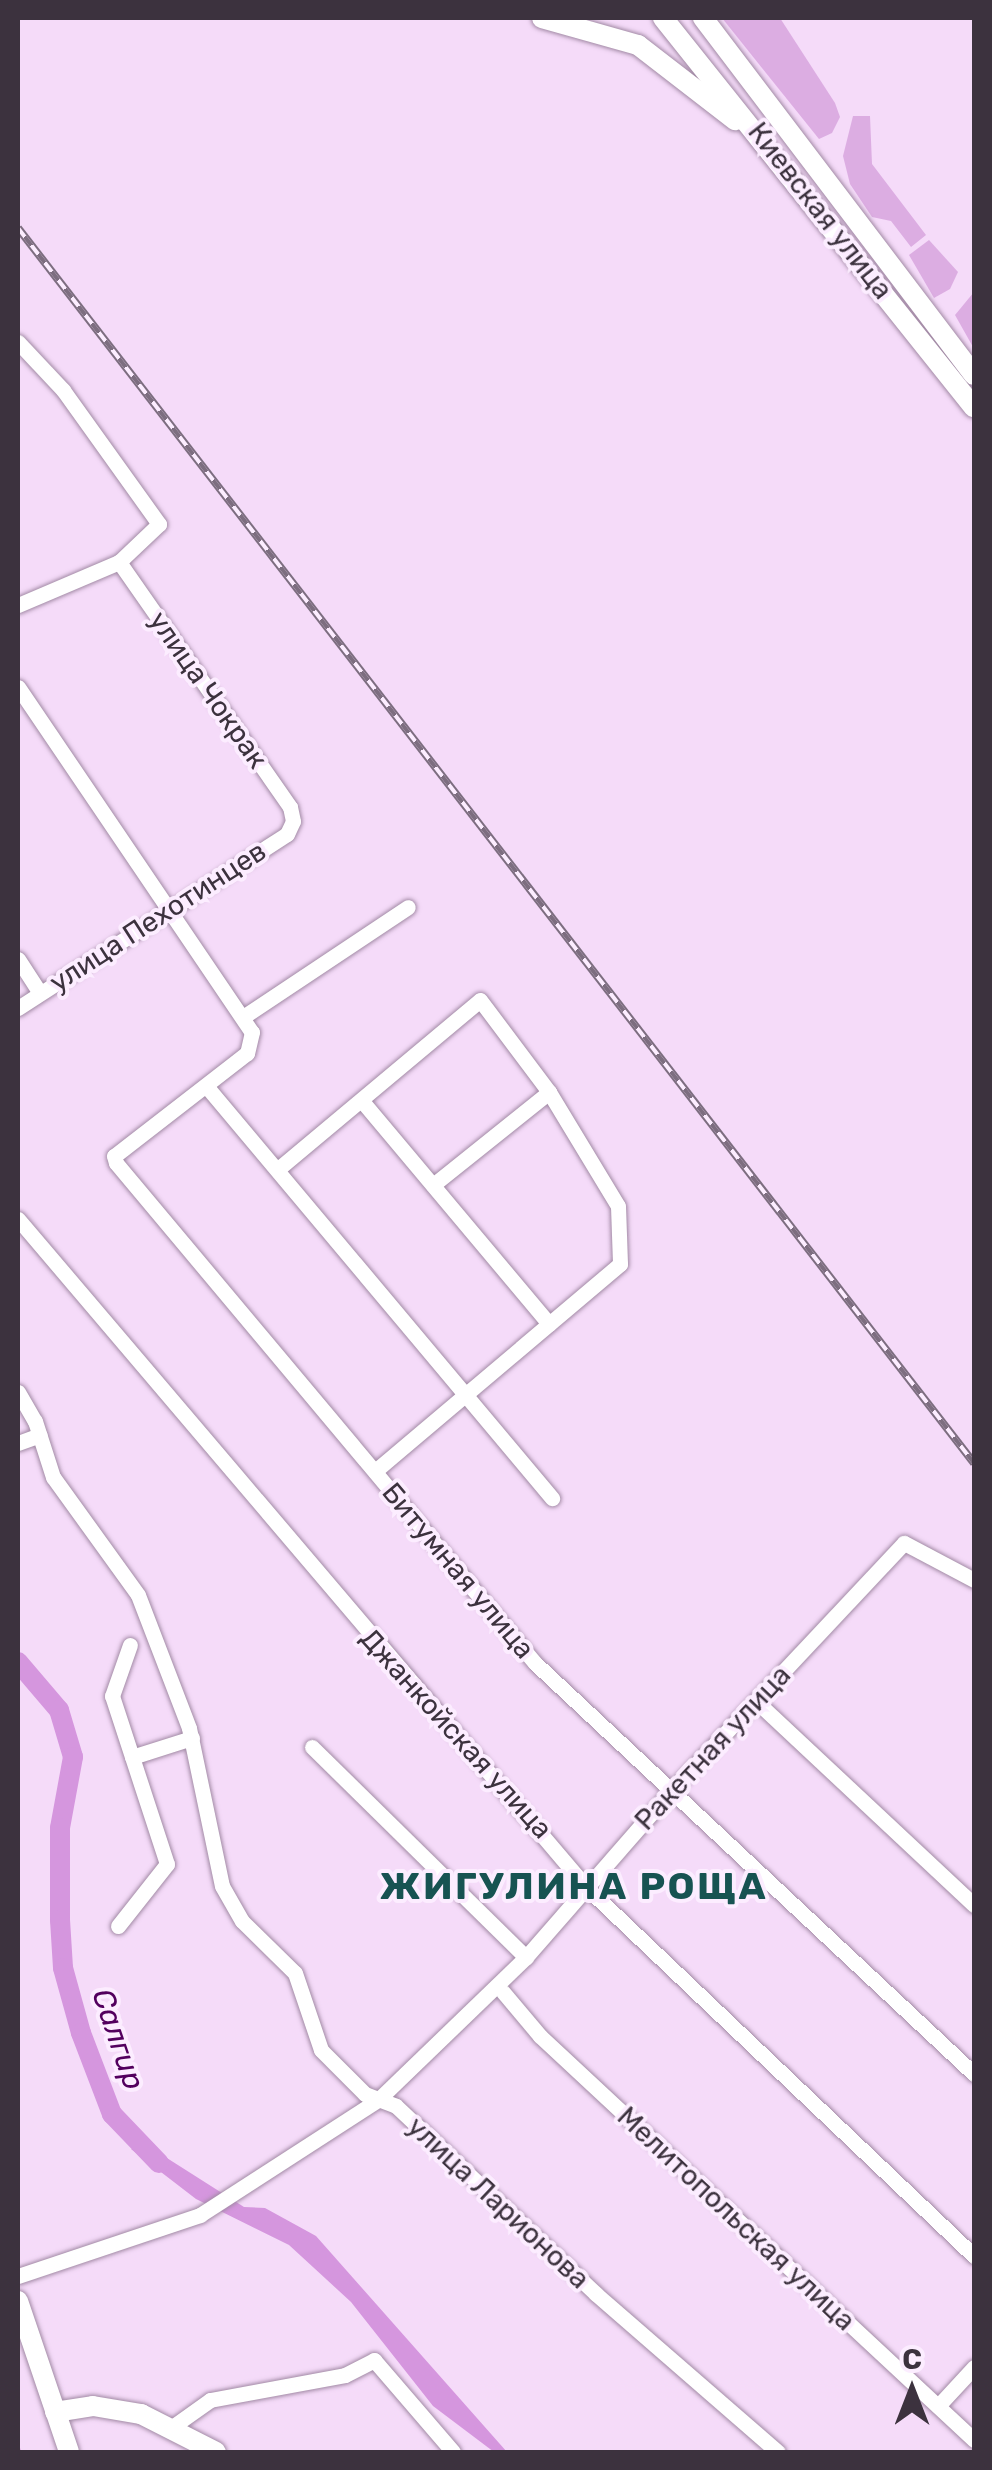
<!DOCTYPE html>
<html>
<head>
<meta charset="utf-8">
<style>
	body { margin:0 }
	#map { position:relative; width:992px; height:2470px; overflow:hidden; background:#f5dbf9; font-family:Rubik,sans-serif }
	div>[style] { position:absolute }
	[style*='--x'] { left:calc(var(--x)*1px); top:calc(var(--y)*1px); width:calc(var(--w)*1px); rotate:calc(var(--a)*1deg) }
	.green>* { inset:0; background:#dcade2 }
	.water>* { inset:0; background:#d596de }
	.stream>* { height:4px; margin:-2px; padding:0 2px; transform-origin:2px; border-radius:2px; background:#d596de }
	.river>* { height:20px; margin:-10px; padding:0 10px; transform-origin:10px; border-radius:10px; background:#d596de }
	.roads { filter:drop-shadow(0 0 2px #a28aa5) drop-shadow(0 0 2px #a28aa5) }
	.minor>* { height:15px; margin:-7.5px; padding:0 7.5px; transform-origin:7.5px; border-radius:7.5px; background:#fff }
	.major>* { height:20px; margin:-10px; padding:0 10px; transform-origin:10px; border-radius:10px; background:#fff }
	.rail>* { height:8px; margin-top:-4px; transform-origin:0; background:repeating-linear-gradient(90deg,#fcedff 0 11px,#7d6e80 0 22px); box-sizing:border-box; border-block:2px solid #7d6e80 }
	span { translate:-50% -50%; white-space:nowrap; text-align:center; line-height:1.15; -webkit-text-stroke:8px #fcedff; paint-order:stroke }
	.street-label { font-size:28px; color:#3c323e }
	.water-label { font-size:30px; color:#53005e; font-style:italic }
	.district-label { font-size:38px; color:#175352; font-weight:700; letter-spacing:2.5px }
	.frame { position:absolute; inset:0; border:20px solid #3c323e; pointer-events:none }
	.north { position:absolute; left:862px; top:2340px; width:100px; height:100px; -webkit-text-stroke:8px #fcedff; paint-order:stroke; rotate:0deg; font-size:28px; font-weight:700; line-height:40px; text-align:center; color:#3c323e }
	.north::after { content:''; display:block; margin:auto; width:35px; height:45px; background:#3c323e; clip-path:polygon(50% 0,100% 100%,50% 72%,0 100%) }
</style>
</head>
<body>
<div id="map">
	<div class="green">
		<i style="clip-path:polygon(722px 18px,780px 18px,835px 103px,840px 117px,832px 133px,819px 139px)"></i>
		<i style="clip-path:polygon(853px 116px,870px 116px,872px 164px,926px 235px,911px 247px,891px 221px,872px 217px,850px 184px,843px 156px)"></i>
		<i style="clip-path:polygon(929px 240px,958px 272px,950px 289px,934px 298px,909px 255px)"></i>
		<i style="clip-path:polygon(974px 292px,974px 347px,973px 347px,955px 315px)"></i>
	</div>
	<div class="water">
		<i style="clip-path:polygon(148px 2146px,244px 2207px,265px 2208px,316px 2236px,507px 2452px,494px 2452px,433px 2406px,351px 2302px,289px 2245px,196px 2199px,131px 2149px)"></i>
	</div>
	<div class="stream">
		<i style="--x:18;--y:2448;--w:4;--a:76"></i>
	</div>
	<div class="river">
		<i style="--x:18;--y:1662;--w:63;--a:49.5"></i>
		<i style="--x:59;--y:1710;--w:49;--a:73.4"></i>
		<i style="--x:73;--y:1757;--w:72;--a:100.4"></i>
		<i style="--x:60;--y:1828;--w:92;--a:90"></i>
		<i style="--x:60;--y:1920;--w:48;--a:86.4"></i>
		<i style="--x:63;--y:1968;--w:67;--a:74.5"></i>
		<i style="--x:81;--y:2033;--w:87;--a:69.1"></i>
		<i style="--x:112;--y:2114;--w:68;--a:46.2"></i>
	</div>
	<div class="roads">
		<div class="minor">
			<i style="--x:18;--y:342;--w:66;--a:46.8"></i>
			<i style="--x:63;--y:390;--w:165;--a:54.4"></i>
			<i style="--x:159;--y:524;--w:55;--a:136.5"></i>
			<i style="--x:119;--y:562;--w:110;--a:156.9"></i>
			<i style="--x:18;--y:687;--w:417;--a:55.9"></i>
			<i style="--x:252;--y:1032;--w:22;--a:103"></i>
			<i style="--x:247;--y:1053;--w:168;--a:142.2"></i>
			<i style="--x:114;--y:1156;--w:7;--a:74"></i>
			<i style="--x:116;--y:1163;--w:652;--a:50.04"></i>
			<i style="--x:535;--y:1663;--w:601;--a:43.11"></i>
			<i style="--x:18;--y:959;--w:40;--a:57.1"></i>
			<i style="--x:18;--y:1008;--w:320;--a:-32.9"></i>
			<i style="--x:287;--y:834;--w:14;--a:-65"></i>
			<i style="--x:293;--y:821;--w:14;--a:-102"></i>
			<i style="--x:290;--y:807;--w:299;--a:-124.9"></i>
			<i style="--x:243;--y:1017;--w:198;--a:-33.7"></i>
			<i style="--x:207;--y:1087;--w:537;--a:49.99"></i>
			<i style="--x:362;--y:1101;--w:291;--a:50"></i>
			<i style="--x:278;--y:1169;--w:263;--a:-39.9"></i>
			<i style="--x:480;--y:1000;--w:115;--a:53.1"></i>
			<i style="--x:549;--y:1092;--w:133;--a:58.8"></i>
			<i style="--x:618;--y:1206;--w:58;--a:88"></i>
			<i style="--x:620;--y:1264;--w:321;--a:139.8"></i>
			<i style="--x:433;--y:1185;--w:149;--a:-38.7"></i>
			<i style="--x:18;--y:1219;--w:878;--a:49.62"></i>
			<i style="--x:587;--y:1888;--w:534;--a:43.56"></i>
			<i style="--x:18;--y:1392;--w:34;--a:60"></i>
			<i style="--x:35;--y:1421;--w:59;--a:72.2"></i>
			<i style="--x:53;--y:1477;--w:145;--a:54.2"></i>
			<i style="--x:138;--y:1595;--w:142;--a:69"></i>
			<i style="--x:189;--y:1728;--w:161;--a:78.2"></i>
			<i style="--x:222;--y:1886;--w:40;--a:60.3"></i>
			<i style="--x:242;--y:1921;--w:74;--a:44.5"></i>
			<i style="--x:295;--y:1973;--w:81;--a:71.3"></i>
			<i style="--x:321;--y:2050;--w:62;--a:45"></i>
			<i style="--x:365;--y:2094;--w:33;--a:21"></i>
			<i style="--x:396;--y:2106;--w:274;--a:43.2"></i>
			<i style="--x:596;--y:2294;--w:241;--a:41"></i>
			<i style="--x:18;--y:1443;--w:23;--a:-20"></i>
			<i style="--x:757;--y:1702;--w:297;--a:43.1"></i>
			<i style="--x:312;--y:1747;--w:300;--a:44.5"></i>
			<i style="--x:132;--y:1757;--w:63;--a:-17.6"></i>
			<i style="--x:118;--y:1926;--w:79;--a:-51.7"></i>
			<i style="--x:167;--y:1864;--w:177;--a:-108.1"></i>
			<i style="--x:112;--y:1696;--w:54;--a:-70.6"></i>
			<i style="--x:503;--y:1992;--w:57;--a:49.9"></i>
			<i style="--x:540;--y:2036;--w:593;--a:42.95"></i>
			<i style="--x:18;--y:2276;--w:192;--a:-18.5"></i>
			<i style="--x:200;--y:2215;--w:213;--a:-32.9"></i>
			<i style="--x:379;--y:2099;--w:204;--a:-44"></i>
			<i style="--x:526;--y:1957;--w:220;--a:-48.9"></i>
			<i style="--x:671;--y:1791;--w:340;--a:-46.8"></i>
			<i style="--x:904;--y:1543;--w:79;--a:27.9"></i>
			<i style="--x:938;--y:2406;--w:53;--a:-47.3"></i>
			<i style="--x:175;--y:2425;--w:43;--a:-35.5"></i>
			<i style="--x:210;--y:2400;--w:137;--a:-10.5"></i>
			<i style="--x:345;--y:2375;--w:33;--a:-27"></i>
			<i style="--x:374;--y:2360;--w:121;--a:49.3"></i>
		</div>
		<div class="major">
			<i style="--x:542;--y:18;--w:100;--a:15.7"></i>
			<i style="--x:638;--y:45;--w:123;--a:37.7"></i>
			<i style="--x:663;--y:18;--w:498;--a:51.4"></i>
			<i style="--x:703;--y:18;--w:448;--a:52.8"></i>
			<i style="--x:18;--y:2301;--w:159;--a:71.3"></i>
			<i style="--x:55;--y:2412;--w:38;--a:-9"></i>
			<i style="--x:93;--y:2406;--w:49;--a:9.5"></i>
			<i style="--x:141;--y:2414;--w:84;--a:26.9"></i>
		</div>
	</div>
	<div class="rail">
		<i style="--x:18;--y:228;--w:1562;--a:52.26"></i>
	</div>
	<div class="street-label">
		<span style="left:820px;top:211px;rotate:52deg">Киевская улица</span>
		<span style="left:208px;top:690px;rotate:55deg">улица Чокрак</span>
		<span style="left:158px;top:917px;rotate:-33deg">улица Пехотинцев</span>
		<span style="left:458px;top:1571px;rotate:50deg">Битумная улица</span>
		<span style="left:456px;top:1734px;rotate:48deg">Джанкойская улица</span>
		<span style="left:713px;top:1748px;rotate:-47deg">Ракетная улица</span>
		<span style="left:498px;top:2203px;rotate:43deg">улица Ларионова</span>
		<span style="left:736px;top:2219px;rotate:43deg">Мелитопольская улица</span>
	</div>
	<div class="water-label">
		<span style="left:118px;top:2039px;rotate:71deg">Салгир</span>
	</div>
	<div class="district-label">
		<span style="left:574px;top:1887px">ЖИГУЛИНА РОЩА</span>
	</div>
	<div class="frame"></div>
	<div class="north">С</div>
</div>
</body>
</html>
